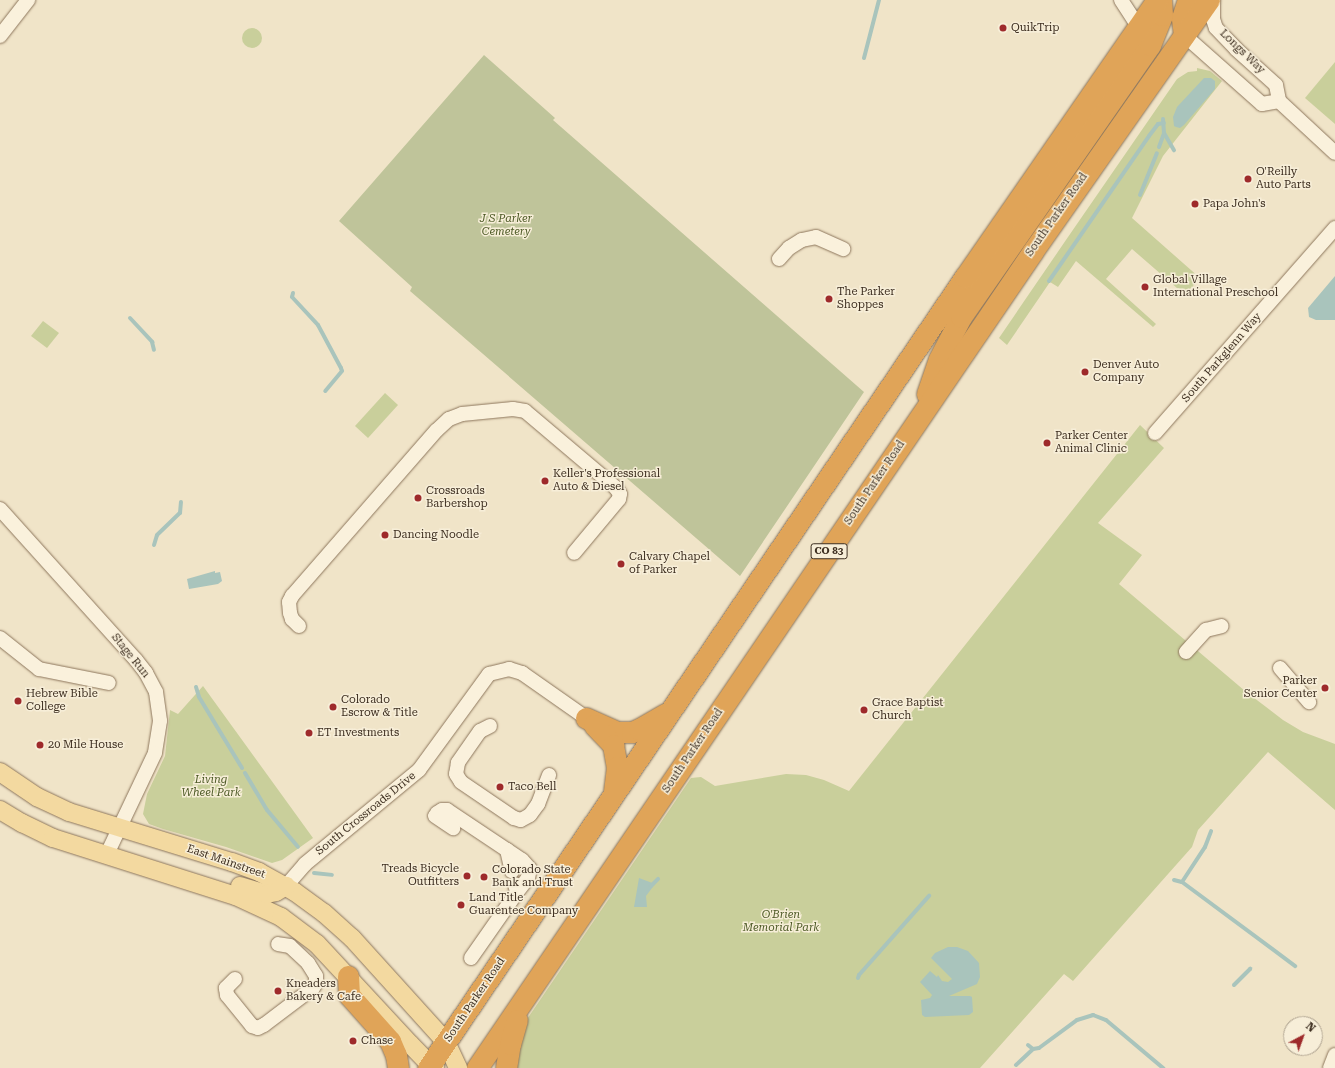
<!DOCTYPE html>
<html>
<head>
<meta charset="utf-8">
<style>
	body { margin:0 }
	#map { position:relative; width:1335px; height:1068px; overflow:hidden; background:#f0e4c8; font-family:"Roboto Serif",serif }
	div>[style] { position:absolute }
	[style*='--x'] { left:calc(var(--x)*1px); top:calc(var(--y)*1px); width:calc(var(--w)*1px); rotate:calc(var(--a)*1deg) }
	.green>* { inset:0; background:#c9cf9b }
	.round { border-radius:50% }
	.cemetery>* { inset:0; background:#bfc49a }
	.water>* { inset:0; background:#a9c4bc }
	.stream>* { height:4px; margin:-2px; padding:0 2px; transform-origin:2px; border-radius:2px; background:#a9c4bc }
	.roads { filter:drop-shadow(0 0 1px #8d765c) drop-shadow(0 0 1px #8d765c) }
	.minor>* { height:14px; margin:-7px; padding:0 7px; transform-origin:7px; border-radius:7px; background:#faf1dc }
	.major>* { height:18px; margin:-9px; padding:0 9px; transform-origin:9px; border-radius:9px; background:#f3d9a0 }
	.highway>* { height:21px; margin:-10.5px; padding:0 10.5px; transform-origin:10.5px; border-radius:10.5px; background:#e0a458 }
	.dots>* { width:11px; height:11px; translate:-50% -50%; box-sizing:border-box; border:2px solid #f7eed8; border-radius:50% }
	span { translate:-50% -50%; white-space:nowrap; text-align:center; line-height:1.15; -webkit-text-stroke:3px #f7eed8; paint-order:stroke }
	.shield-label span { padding:1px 3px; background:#f7eed8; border:1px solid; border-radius:3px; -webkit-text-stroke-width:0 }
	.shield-label { font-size:10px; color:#3d2e20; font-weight:700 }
	.poi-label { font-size:11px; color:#3d2e20 }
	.left { translate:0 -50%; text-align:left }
	.right { translate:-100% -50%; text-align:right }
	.street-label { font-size:11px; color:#3d2e20 }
	.park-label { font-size:11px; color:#4d5a26; font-style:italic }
	.north { position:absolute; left:1283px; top:1016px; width:40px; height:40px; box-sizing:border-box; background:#f7eed8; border:1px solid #ada18e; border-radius:50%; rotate:41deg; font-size:11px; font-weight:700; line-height:16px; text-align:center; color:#3d2e20 }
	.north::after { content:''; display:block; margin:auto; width:14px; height:18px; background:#9e2a2b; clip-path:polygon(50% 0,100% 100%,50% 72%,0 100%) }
</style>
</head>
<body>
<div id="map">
	<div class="green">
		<i class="round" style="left:242px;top:28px;width:20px;height:20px"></i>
		<i style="clip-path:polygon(1335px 62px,1335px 124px,1305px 98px)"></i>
		<i style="clip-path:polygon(1197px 68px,1210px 71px,1222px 81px,1163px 156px,1132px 218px,1200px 278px,1185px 295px,1132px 249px,1106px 279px,1156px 324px,1153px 327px,1076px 261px,1058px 287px,1050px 282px,1007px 345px,999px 338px,1068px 237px,1177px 79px,1188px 72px,1197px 71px)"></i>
		<i style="clip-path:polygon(43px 321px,59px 333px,47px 348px,31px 336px)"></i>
		<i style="clip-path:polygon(385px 393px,398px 405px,368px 438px,355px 426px)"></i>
		<i style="clip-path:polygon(1140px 425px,1164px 448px,1098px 523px,1142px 555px,1119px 584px,1245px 691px,1283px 720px,1303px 732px,1335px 744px,1335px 810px,1268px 752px,1198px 830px,1192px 847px,1073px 981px,1064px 974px,980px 1068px,512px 1068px,521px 1028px,691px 778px,701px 777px,715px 786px,786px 774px,806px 775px,824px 780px,849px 791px)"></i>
		<i style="clip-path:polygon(203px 686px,313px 838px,282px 860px,272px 863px,226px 847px,163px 829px,149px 824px,143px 814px,147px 794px,165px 756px,170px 710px,178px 714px)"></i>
	</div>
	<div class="cemetery">
		<i style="clip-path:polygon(484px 55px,555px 118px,553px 120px,864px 392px,740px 576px,410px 291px,412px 287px,339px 221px)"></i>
	</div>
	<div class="water">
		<i style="clip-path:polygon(1204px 78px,1211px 78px,1215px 81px,1215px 89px,1184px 125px,1180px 128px,1176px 127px,1174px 126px,1173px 117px,1177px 107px)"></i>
		<i style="clip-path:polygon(1335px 276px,1335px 320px,1316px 320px,1309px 317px,1308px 308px)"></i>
		<i style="clip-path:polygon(215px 571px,215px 573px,220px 572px,222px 581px,218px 584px,189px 589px,187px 579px)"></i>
		<i style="clip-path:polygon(639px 878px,655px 884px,646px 896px,647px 907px,634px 907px)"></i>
		<i style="clip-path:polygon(948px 947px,957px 947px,968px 951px,979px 963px,980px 977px,977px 984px,949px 996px,970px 996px,972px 997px,973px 1012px,969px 1015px,925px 1017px,922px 1015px,921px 1000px,930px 998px,932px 995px,920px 982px,930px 971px,937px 977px,938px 975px,942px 981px,948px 982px,952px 979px,931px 958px,935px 953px)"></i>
	</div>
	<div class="stream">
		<i style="--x:864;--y:58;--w:60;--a:-75.5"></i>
		<i style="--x:1164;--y:133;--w:20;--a:60"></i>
		<i style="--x:1159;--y:147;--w:15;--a:-70"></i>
		<i style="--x:1164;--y:133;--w:14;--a:-94"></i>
		<i style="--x:1140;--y:195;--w:45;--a:-68"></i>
		<i style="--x:1049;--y:281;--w:176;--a:-55.4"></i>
		<i style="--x:1149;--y:136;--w:15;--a:-53"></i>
		<i style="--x:1158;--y:124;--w:6;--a:-9"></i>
		<i style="--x:293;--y:293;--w:4;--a:104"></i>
		<i style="--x:292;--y:297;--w:38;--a:47"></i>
		<i style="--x:318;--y:325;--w:49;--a:61.9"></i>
		<i style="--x:341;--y:368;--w:3;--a:72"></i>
		<i style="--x:342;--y:371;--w:26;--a:130"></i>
		<i style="--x:130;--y:318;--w:33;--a:47"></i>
		<i style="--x:152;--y:342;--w:8;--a:76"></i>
		<i style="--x:154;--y:545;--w:10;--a:-73"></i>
		<i style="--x:157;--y:535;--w:32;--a:-44"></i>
		<i style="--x:180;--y:513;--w:11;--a:-85"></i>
		<i style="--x:196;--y:687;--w:10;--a:73"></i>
		<i style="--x:199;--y:697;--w:83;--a:58.8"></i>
		<i style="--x:245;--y:773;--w:43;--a:59.3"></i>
		<i style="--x:267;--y:810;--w:48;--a:50"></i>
		<i style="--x:314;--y:873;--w:18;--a:6"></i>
		<i style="--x:1174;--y:880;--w:8;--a:14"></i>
		<i style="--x:1182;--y:882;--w:141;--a:36.6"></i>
		<i style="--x:1182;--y:882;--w:42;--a:-56.7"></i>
		<i style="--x:1205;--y:847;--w:17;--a:-69"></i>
		<i style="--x:651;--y:886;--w:10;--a:-45"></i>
		<i style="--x:858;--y:978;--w:3;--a:-72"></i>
		<i style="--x:859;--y:975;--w:106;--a:-48.5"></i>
		<i style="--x:1234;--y:985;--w:23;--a:-45"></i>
		<i style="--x:1028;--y:1045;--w:6;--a:39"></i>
		<i style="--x:1033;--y:1049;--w:6;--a:-9"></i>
		<i style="--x:1039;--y:1048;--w:47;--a:-36.4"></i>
		<i style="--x:1077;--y:1020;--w:17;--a:-17"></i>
		<i style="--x:1093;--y:1015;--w:14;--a:21"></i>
		<i style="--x:1106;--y:1020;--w:75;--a:40.1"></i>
		<i style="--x:1016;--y:1065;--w:23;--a:-43"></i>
	</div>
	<div class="roads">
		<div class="minor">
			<i style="--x:1121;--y:0;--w:33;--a:57"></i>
			<i style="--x:1213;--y:0;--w:19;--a:90"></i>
			<i style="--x:1213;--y:19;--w:9;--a:72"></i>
			<i style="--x:1216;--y:28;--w:29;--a:46"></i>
			<i style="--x:1236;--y:49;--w:54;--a:42"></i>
			<i style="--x:1276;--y:85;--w:16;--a:79"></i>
			<i style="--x:1279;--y:101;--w:76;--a:42.9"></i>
			<i style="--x:1184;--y:35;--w:104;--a:41.5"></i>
			<i style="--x:1262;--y:104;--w:17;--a:-10"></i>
			<i style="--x:0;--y:36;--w:46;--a:-52.1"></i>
			<i style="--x:779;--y:259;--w:15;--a:-48"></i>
			<i style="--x:789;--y:248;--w:15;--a:-32"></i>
			<i style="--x:802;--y:240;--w:14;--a:-12"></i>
			<i style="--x:816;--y:237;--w:30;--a:24"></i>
			<i style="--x:1155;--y:433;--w:273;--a:-48.7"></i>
			<i style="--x:0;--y:509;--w:203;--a:48"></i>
			<i style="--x:136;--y:660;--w:16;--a:52"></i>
			<i style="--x:146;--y:673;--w:21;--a:62"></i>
			<i style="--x:156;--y:692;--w:29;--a:82"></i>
			<i style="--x:160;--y:721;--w:32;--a:99"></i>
			<i style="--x:155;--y:753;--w:114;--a:115.4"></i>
			<i style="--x:299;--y:626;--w:10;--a:-135"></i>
			<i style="--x:292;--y:619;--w:6;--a:-108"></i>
			<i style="--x:290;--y:613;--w:11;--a:-95"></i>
			<i style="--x:289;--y:602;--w:7;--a:-63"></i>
			<i style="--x:292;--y:596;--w:220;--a:-48.9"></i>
			<i style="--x:437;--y:430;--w:16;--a:-43"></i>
			<i style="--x:449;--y:419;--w:14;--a:-21"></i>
			<i style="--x:462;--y:414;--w:51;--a:-5.6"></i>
			<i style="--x:513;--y:409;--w:12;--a:9"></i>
			<i style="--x:525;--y:411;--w:119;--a:40.2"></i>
			<i style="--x:616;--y:488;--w:7;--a:56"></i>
			<i style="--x:620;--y:494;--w:5;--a:101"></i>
			<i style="--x:619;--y:499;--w:70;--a:129.8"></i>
			<i style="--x:0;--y:638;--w:50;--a:38.5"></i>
			<i style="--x:39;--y:669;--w:71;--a:11.3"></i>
			<i style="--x:1186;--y:652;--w:30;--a:-48"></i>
			<i style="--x:1206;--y:630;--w:16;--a:-14"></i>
			<i style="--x:1280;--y:668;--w:45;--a:49.5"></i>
			<i style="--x:490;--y:726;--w:11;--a:153"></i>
			<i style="--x:480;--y:731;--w:39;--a:125"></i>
			<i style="--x:458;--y:763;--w:11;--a:100"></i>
			<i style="--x:456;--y:774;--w:9;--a:58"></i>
			<i style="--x:461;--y:782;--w:64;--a:34.2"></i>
			<i style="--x:514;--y:818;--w:7;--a:16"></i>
			<i style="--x:521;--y:820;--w:10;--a:-29"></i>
			<i style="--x:530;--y:815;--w:14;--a:-54"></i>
			<i style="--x:538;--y:804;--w:31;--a:-69"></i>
			<i style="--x:437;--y:813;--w:6;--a:-31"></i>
			<i style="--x:442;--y:810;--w:5;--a:0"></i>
			<i style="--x:447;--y:810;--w:72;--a:33.7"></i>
			<i style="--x:507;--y:850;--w:22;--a:77"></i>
			<i style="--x:435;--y:816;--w:22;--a:34"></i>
			<i style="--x:507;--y:850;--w:18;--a:34"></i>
			<i style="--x:522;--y:860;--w:12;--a:48"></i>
			<i style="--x:530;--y:869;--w:9;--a:103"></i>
			<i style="--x:528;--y:878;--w:18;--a:128"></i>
			<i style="--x:286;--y:886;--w:29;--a:-49"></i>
			<i style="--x:305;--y:864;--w:148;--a:-39.5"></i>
			<i style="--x:419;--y:770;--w:119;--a:-53.9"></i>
			<i style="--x:489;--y:674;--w:21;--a:-14"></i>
			<i style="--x:509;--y:669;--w:14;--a:17"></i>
			<i style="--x:522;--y:673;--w:78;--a:35.1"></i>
			<i style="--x:471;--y:958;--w:80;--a:-55.1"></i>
			<i style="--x:517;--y:892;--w:8;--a:-104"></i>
			<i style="--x:235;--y:979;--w:13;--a:135"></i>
			<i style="--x:226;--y:988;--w:7;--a:82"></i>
			<i style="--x:227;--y:995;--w:40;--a:51"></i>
			<i style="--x:252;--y:1026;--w:6;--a:18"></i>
			<i style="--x:258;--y:1028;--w:7;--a:-27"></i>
			<i style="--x:264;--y:1025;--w:61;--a:-37.1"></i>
			<i style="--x:313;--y:988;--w:6;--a:-59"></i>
			<i style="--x:316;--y:983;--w:7;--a:-90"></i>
			<i style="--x:316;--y:976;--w:15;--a:-122"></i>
			<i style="--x:308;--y:963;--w:25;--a:-137"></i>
			<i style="--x:290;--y:946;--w:12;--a:-171"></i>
			<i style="--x:1330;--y:1068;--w:14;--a:-69"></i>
		</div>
		<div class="major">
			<i style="--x:0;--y:772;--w:45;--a:34"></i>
			<i style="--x:37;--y:797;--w:35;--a:25"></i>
			<i style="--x:69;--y:812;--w:170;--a:17.1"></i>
			<i style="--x:232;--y:862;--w:29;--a:20"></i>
			<i style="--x:259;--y:872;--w:41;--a:29.1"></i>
			<i style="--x:295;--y:892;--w:36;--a:36"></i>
			<i style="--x:324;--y:913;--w:38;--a:42"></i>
			<i style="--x:352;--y:938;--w:140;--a:47.9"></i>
			<i style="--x:446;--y:1042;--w:29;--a:65"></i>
			<i style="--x:0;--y:810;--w:26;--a:31"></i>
			<i style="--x:22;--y:823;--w:34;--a:26"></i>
			<i style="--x:53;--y:838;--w:192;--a:17.6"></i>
			<i style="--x:236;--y:896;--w:50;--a:25"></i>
			<i style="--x:281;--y:917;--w:45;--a:36.9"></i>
			<i style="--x:317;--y:944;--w:137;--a:47.1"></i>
			<i style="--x:410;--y:1044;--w:29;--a:46"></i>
			<i style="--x:430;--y:1065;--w:6;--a:31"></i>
			<i style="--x:240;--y:886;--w:28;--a:17"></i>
			<i style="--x:267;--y:894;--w:9;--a:-13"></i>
			<i style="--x:276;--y:892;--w:12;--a:-31"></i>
		</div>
		<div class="highway">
			<i style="--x:1184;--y:35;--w:17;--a:-97"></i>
			<i style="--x:1182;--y:18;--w:19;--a:-72"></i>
			<i style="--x:927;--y:394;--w:37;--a:-71"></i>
			<i style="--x:939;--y:359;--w:47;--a:-62.4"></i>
			<i style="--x:961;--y:317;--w:331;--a:-55.2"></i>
			<i style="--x:1150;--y:45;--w:32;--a:-68"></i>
			<i style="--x:1162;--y:15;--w:15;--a:-94"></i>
			<i style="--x:586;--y:718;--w:35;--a:24"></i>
			<i style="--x:618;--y:732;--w:14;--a:0"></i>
			<i style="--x:632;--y:732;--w:8;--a:-23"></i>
			<i style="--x:639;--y:729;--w:30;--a:-30"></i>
			<i style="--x:594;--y:725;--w:28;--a:46"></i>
			<i style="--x:613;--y:745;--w:22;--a:80"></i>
			<i style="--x:617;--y:767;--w:26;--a:97"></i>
			<i style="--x:348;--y:976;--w:19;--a:87"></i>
			<i style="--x:349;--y:995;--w:62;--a:48.3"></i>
			<i style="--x:390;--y:1041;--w:15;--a:67"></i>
			<i style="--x:396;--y:1055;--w:13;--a:81"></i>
			<i style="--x:428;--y:1068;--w:956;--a:-55.83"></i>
			<i style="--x:965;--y:277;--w:337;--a:-55.3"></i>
			<i style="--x:477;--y:1068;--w:988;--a:-55.76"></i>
			<i style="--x:1033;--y:251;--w:307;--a:-55"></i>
			<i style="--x:506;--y:1068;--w:24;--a:-81"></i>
			<i style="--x:510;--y:1044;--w:25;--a:-74"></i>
		</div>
	</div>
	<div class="dots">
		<i style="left:1003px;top:28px;background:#9e2a2b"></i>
		<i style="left:1248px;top:179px;background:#9e2a2b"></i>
		<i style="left:1195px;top:204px;background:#9e2a2b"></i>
		<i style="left:1145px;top:287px;background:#9e2a2b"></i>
		<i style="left:829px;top:299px;background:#9e2a2b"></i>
		<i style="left:1085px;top:372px;background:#9e2a2b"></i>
		<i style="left:1047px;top:443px;background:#9e2a2b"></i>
		<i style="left:545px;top:481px;background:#9e2a2b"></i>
		<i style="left:418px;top:498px;background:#9e2a2b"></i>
		<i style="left:385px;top:535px;background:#9e2a2b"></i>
		<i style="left:621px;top:564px;background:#9e2a2b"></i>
		<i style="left:1325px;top:688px;background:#9e2a2b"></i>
		<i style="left:18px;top:701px;background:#9e2a2b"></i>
		<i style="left:333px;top:707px;background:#9e2a2b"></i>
		<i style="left:864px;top:710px;background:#9e2a2b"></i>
		<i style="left:309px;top:733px;background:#9e2a2b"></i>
		<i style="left:40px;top:745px;background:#9e2a2b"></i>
		<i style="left:500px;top:787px;background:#9e2a2b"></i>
		<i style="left:467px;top:876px;background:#9e2a2b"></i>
		<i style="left:484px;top:877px;background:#9e2a2b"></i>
		<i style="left:461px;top:905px;background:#9e2a2b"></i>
		<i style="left:278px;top:991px;background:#9e2a2b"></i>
		<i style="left:353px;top:1041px;background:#9e2a2b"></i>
	</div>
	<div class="shield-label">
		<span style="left:829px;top:551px">CO 83</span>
	</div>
	<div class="poi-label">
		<span class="left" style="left:1011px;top:28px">QuikTrip</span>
		<span class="left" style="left:1256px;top:179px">O'Reilly<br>Auto Parts</span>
		<span class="left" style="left:1203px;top:204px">Papa John's</span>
		<span class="left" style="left:1153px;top:287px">Global Village<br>International Preschool</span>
		<span class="left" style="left:837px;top:299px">The Parker<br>Shoppes</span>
		<span class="left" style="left:1093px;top:372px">Denver Auto<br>Company</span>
		<span class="left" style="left:1055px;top:443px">Parker Center<br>Animal Clinic</span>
		<span class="left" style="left:553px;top:481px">Keller's Professional<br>Auto &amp; Diesel</span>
		<span class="left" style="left:426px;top:498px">Crossroads<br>Barbershop</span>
		<span class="left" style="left:393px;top:535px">Dancing Noodle</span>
		<span class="left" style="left:629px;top:564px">Calvary Chapel<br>of Parker</span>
		<span class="right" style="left:1317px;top:688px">Parker<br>Senior Center</span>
		<span class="left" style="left:26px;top:701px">Hebrew Bible<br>College</span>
		<span class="left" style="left:341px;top:707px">Colorado<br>Escrow &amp; Title</span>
		<span class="left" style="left:872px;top:710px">Grace Baptist<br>Church</span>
		<span class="left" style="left:317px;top:733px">ET Investments</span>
		<span class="left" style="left:48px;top:745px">20 Mile House</span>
		<span class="left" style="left:508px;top:787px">Taco Bell</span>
		<span class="right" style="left:459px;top:876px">Treads Bicycle<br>Outfitters</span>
		<span class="left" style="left:492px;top:877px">Colorado State<br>Bank and Trust</span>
		<span class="left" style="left:469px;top:905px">Land Title<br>Guarentee Company</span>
		<span class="left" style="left:286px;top:991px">Kneaders<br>Bakery &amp; Cafe</span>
		<span class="left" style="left:361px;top:1041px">Chase</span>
	</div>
	<div class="street-label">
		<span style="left:1242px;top:52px;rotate:44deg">Longs Way</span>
		<span style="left:1057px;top:215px;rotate:-55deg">South Parker Road</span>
		<span style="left:1222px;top:358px;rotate:-49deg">South Parkglenn Way</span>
		<span style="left:875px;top:483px;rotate:-56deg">South Parker Road</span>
		<span style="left:130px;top:656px;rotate:51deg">Stage Run</span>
		<span style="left:693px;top:751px;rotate:-56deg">South Parker Road</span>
		<span style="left:366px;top:814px;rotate:-39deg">South Crossroads Drive</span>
		<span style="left:226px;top:862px;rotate:19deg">East Mainstreet</span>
		<span style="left:475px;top:1000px;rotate:-56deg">South Parker Road</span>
	</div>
	<div class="park-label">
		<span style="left:506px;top:226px">J S Parker<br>Cemetery</span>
		<span style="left:211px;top:787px">Living<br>Wheel Park</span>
		<span style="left:781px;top:922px">O'Brien<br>Memorial Park</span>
	</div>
	<div class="north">N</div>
</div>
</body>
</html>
